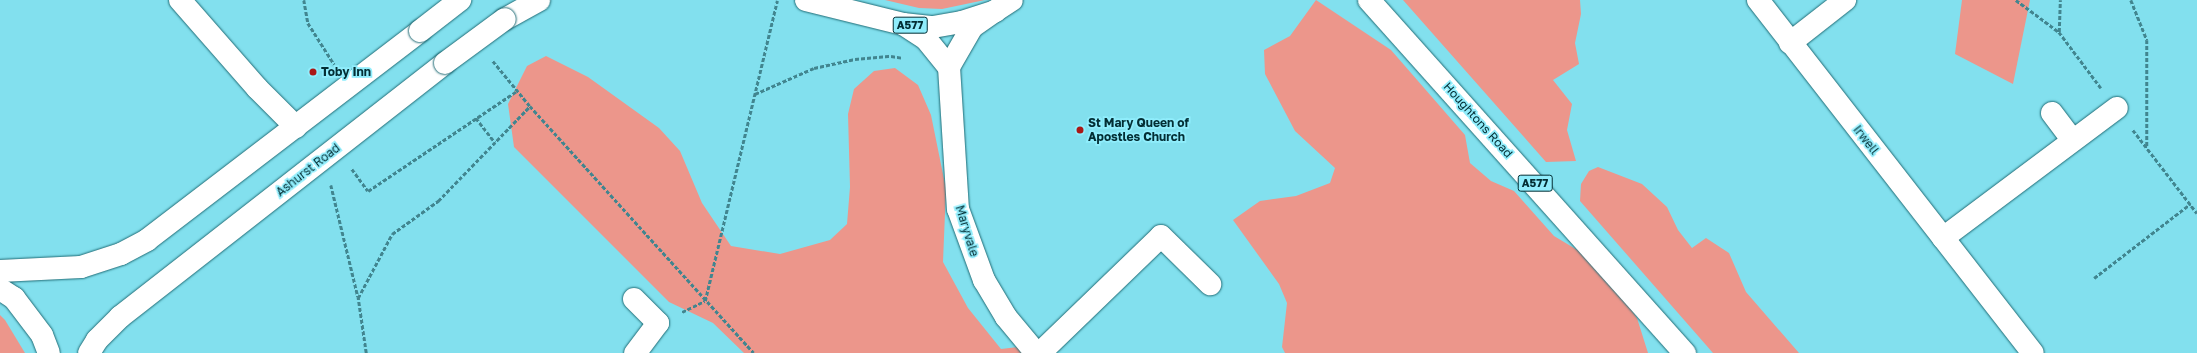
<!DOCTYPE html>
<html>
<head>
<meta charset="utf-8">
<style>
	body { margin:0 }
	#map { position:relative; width:2197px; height:353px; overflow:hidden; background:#82e0ee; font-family:"Golos Text",sans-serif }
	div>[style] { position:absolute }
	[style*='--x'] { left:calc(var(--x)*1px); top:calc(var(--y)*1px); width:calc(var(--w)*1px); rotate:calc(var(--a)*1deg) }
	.green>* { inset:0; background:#ec968b }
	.path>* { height:2.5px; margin-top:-1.25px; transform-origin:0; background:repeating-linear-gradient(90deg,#41858f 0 4px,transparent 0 6px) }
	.roads { filter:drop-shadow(0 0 1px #216c76) drop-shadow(0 0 1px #216c76) }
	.minor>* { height:22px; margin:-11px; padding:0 11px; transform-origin:11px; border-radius:11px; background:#fff }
	.major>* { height:22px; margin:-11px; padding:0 11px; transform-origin:11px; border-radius:11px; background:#fff }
	.bridges { filter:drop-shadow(0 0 1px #216c76) drop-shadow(0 0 1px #216c76) }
	.minor-bridge>* { height:22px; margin:-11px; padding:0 11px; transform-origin:11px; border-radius:11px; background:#fff }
	.dots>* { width:11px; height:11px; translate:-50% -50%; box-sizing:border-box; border:2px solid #90edfc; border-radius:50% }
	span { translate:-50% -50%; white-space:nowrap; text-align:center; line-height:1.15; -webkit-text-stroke:3.5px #90edfc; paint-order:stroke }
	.shield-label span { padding:1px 3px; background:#90edfc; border:1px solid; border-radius:3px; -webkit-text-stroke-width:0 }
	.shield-label { font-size:11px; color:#032e34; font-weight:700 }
	.poi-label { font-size:12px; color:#032e34; font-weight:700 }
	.left { translate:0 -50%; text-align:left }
	.street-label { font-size:12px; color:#032e34 }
</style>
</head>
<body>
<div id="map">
	<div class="green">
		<i style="clip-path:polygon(885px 0,985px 0,942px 9px,919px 8px)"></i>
		<i style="clip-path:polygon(1316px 0,1391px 50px,1465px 135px,1470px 163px,1491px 181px,1514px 191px,1554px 236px,1599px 263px,1637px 318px,1648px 353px,1285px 353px,1282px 347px,1287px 303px,1279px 284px,1233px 220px,1260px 201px,1296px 196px,1330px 183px,1335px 168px,1295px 131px,1265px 74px,1264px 50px,1290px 36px)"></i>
		<i style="clip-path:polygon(1403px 0,1580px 0,1581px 14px,1575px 43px,1579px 64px,1553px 80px,1572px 104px,1567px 130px,1576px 161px,1546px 162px)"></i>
		<i style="clip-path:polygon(1962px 0,2030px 0,2013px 84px,1955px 54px)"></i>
		<i style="clip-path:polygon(546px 56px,588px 77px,659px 128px,680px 151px,702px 203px,731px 246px,780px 254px,830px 240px,847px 224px,850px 187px,848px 114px,854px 89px,874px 71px,895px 68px,918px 85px,931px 115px,946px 189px,943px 262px,968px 308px,1001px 349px,1018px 347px,1023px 353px,744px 353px,713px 323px,669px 302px,514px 147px,508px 104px,527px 66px)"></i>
		<i style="clip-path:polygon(1598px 167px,1642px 184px,1667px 207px,1678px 230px,1692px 248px,1706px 238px,1729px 253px,1746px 292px,1799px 353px,1713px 353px,1580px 201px,1581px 184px,1589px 171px)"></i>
		<i style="clip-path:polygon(0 315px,5px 320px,25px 353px,0 353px)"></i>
	</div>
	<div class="path">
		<i style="--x:304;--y:0;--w:23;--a:80"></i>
		<i style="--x:308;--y:23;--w:49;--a:57.6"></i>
		<i style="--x:2016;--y:0;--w:54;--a:36.7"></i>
		<i style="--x:2059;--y:32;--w:70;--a:53.1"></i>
		<i style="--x:2131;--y:0;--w:43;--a:68.2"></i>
		<i style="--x:2147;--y:40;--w:107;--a:90"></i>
		<i style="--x:2059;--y:32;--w:32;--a:-88"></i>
		<i style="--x:493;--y:61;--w:58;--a:50.6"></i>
		<i style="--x:530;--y:106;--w:333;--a:47.8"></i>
		<i style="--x:755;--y:94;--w:64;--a:-23.8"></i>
		<i style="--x:814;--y:68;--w:42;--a:-12.4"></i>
		<i style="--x:855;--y:59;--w:36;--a:-5"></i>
		<i style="--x:891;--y:56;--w:12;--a:9"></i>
		<i style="--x:476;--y:118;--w:31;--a:52"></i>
		<i style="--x:2133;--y:130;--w:105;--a:52.4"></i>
		<i style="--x:352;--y:169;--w:27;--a:54"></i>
		<i style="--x:368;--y:191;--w:179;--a:-33.9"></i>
		<i style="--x:331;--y:185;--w:115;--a:76.4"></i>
		<i style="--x:2094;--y:278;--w:121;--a:-37.6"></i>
		<i style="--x:682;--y:312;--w:25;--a:-26"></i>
		<i style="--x:705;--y:301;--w:309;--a:-76.5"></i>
		<i style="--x:366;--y:353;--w:56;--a:-98.3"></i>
		<i style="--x:358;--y:298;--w:72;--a:-62"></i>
		<i style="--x:392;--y:234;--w:57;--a:-35.7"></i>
		<i style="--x:438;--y:201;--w:132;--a:-45.9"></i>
	</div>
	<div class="roads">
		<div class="minor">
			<i style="--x:180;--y:0;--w:117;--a:48.8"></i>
			<i style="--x:257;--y:88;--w:55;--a:45"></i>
			<i style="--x:1758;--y:0;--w:447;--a:52.1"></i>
			<i style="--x:992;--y:13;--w:24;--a:145"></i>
			<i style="--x:972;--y:27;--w:46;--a:119.9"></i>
			<i style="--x:949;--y:67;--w:142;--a:86.4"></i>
			<i style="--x:958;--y:209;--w:76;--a:69.9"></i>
			<i style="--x:984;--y:280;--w:43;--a:59.3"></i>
			<i style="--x:1006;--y:317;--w:47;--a:50.2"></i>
			<i style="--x:505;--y:19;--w:39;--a:-29"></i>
			<i style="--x:903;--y:24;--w:27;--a:33"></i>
			<i style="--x:926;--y:39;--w:36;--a:51"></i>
			<i style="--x:1790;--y:43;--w:70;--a:-38"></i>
			<i style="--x:2052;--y:113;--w:34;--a:53"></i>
			<i style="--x:1943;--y:238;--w:217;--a:-36.8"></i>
			<i style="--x:0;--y:271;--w:81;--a:-2.8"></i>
			<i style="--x:81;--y:267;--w:42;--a:-18"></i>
			<i style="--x:121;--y:254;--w:30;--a:-28"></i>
			<i style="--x:147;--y:240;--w:344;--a:-37.4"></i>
			<i style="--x:0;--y:289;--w:17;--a:33"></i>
			<i style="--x:14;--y:298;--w:46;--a:52.9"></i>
			<i style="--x:42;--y:335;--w:19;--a:69"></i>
			<i style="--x:634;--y:299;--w:34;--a:45"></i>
			<i style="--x:658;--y:323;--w:38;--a:127"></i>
			<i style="--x:89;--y:353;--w:15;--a:-58"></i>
			<i style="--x:97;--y:340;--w:33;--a:-45"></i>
			<i style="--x:120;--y:317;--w:412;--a:-38"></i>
			<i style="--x:1040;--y:353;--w:168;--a:-44"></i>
			<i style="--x:1161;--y:236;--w:69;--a:44.4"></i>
		</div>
		<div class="major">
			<i style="--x:806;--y:0;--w:100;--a:13.9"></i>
			<i style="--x:903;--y:24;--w:30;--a:6"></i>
			<i style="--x:933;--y:27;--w:29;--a:-10"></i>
			<i style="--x:962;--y:22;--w:35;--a:-18"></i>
			<i style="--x:995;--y:11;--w:20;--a:-33"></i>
			<i style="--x:1369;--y:0;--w:474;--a:48.2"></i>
		</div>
	</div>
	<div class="bridges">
		<div class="minor-bridge">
			<i style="--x:420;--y:31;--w:51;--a:-37.8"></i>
			<i style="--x:445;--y:63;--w:74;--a:-36.3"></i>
		</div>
	</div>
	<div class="dots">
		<i style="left:313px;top:72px;background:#aa1715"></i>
		<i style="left:1080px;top:130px;background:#aa1715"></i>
	</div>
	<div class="shield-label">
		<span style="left:910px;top:25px">A577</span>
		<span style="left:1535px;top:183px">A577</span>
	</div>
	<div class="poi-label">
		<span class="left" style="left:321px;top:72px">Toby Inn</span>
		<span class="left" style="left:1088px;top:130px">St Mary Queen of<br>Apostles Church</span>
	</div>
	<div class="street-label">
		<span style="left:1478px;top:120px;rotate:48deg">Houghtons Road</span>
		<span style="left:1866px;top:140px;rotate:52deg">Irwell</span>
		<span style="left:308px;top:170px;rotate:-38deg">Ashurst Road</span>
		<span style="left:967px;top:231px;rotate:73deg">Maryvale</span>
	</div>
</div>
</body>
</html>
